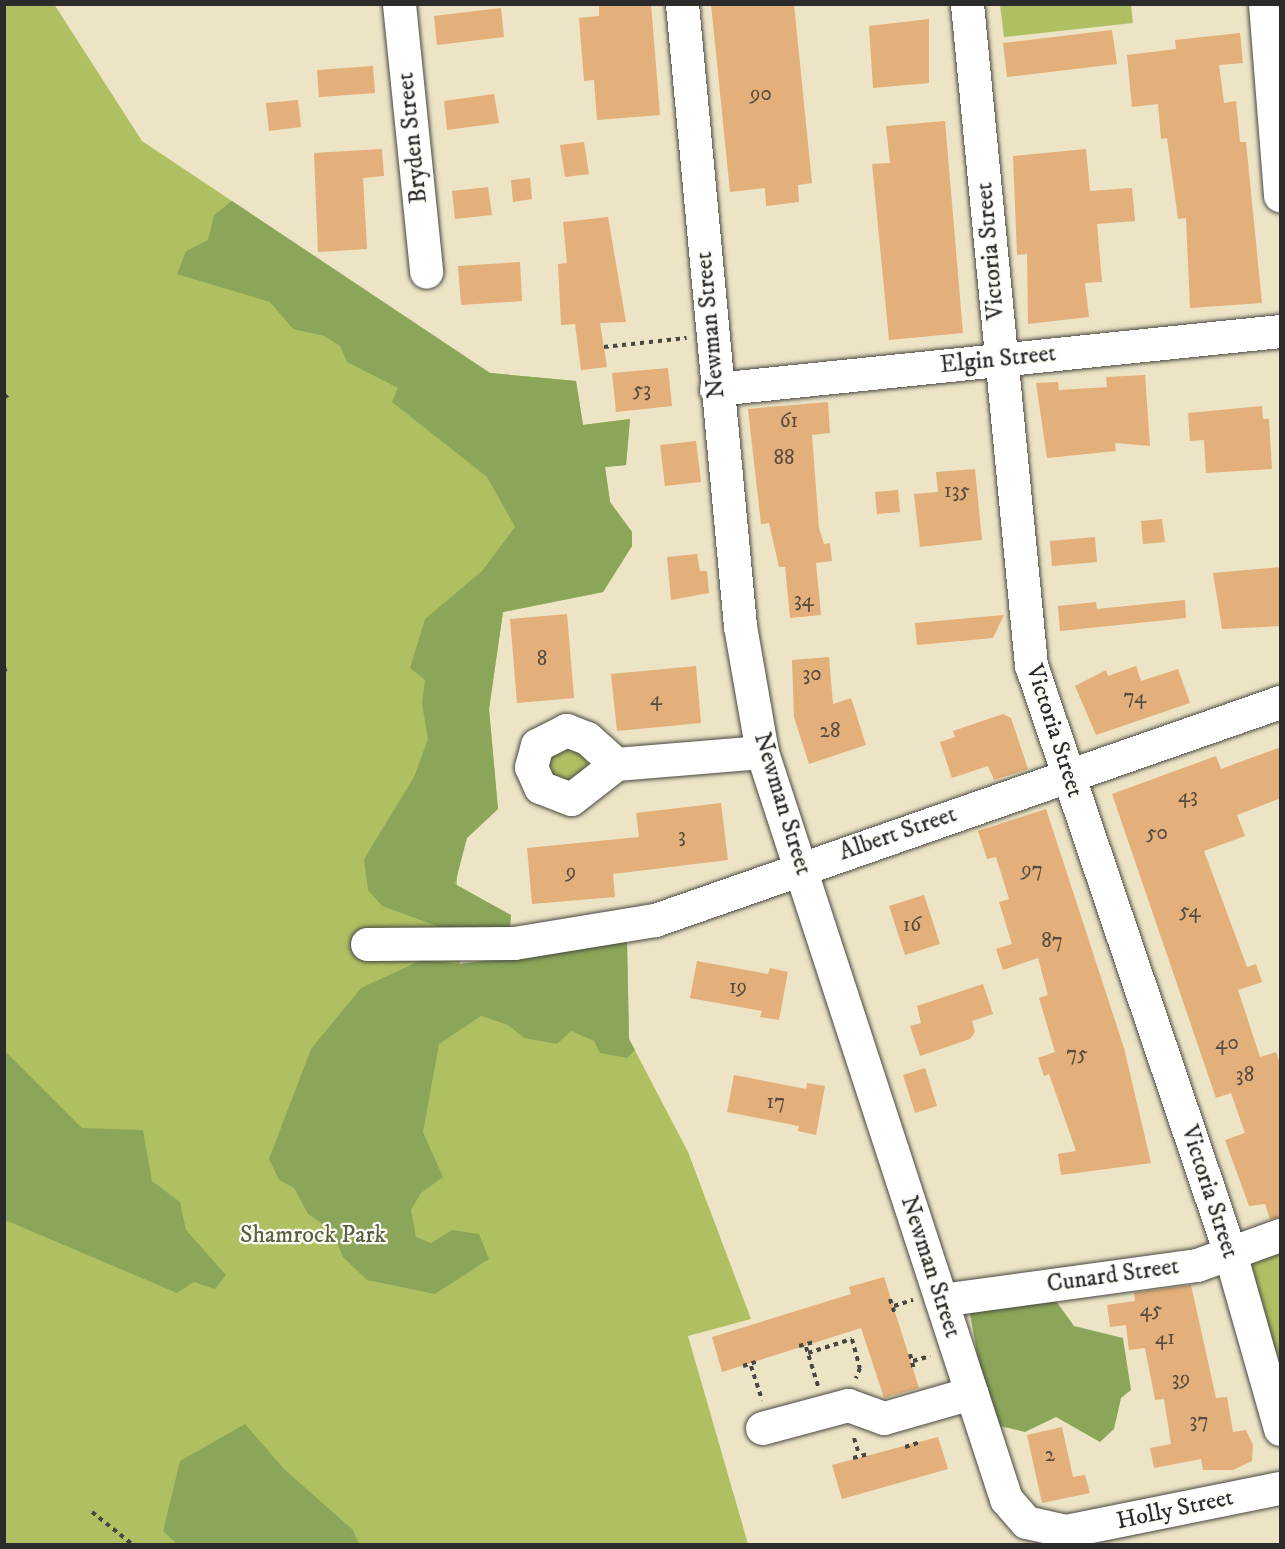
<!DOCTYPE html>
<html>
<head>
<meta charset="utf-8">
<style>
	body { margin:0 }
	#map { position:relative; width:1285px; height:1549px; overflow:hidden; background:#ece4c5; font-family:"IM FELL DW Pica",serif }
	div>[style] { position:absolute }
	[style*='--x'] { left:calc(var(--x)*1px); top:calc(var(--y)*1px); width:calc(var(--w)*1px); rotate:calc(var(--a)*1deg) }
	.green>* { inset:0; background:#afc063 }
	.forest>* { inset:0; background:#8ba659 }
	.building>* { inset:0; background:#e3af7a }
	.path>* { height:4px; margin-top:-2px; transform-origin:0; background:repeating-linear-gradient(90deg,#484742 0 4.5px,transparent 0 9px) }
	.roads { filter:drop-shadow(0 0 2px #484742) drop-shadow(0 0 2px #484742) }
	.minor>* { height:33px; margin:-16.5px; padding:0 16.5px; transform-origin:16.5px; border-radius:16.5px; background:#fff }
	span { translate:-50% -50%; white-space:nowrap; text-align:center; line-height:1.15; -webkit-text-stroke:4.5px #fdfcf7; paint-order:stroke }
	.number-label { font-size:21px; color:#594c3f }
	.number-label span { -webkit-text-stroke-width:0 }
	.street-label { font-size:24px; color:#2b2b2b }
	.park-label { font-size:24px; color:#595f3f }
	.frame { position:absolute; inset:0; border:6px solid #2b2b2b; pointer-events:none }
</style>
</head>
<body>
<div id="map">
	<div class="green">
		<i style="clip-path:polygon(54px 4px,142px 141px,490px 373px,576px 381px,583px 425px,630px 419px,626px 465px,605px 467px,610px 502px,632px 532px,632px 546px,603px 592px,503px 612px,489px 709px,498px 809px,467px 838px,458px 859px,455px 924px,460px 964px,627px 942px,629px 1039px,688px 1152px,751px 1319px,688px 1336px,748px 1544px,5px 1544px,4px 5px)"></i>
		<i style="clip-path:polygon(1000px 5px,1131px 5px,1133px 23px,1004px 37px)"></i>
		<i style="clip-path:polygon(563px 744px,584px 755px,587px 763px,585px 772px,565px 785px,546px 769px,548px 753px)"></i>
		<i style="clip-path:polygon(1280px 1235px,1280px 1429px,1230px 1253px)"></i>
	</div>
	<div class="forest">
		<i style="clip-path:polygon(232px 201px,490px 373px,576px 381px,583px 425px,630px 419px,626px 465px,605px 467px,610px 502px,632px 532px,632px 546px,603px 592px,503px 612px,489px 709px,498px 809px,467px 838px,455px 884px,511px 915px,510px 932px,459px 934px,382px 906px,368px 890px,364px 859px,414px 777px,428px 739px,422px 704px,425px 680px,410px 668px,425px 619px,482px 571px,515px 527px,487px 477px,392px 402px,398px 388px,347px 362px,340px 346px,324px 336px,293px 329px,270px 302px,177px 274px,186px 251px,208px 240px,214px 215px)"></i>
		<i style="clip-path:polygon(627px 942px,629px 1039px,635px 1050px,627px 1058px,600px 1053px,594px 1041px,571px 1031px,557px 1044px,524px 1038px,508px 1025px,481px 1016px,439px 1044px,423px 1132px,443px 1177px,421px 1193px,411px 1210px,416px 1237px,431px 1243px,452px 1230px,479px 1234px,489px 1259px,435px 1294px,367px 1280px,343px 1257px,332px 1231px,308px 1214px,294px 1188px,279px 1180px,269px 1159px,311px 1049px,361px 988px,422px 960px,460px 964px)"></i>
		<i style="clip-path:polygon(5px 1051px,82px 1128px,143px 1130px,152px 1181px,180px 1202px,186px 1230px,226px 1275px,215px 1289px,194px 1282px,177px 1293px,5px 1220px)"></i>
		<i style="clip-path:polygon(1056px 1301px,1074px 1326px,1123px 1338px,1131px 1390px,1121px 1398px,1114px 1429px,1100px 1442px,1056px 1417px,1025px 1432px,1000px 1426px,982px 1381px,970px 1314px,978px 1307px)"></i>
		<i style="clip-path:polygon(245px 1424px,284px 1469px,353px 1530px,359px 1544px,177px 1544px,163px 1531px,180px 1461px)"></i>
	</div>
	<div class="building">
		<i style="clip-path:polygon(651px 4px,660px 115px,597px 120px,594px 80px,584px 81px,579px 18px,599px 16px,599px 6px)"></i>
		<i style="clip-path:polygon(711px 4px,794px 4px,812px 183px,798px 185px,799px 202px,766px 206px,765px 188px,730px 192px)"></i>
		<i style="clip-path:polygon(501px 8px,504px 37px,437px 45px,434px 16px)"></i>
		<i style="clip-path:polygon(929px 19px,929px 83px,873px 88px,869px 26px)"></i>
		<i style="clip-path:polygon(1112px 30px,1117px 64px,1007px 77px,1003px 43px)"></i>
		<i style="clip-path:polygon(1240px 33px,1243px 63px,1219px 65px,1224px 103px,1236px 101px,1240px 142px,1246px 142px,1262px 303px,1190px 308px,1186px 218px,1178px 219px,1167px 138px,1161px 139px,1158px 104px,1132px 107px,1127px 55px,1176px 49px,1175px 40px)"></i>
		<i style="clip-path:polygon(373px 66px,375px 93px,319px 97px,317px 70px)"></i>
		<i style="clip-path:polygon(494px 94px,499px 123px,447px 130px,444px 101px)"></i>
		<i style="clip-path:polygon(298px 100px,301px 127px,269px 131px,266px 103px)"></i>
		<i style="clip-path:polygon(945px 121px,963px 333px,889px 340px,872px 164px,890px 163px,886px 126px)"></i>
		<i style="clip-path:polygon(584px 142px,589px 174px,565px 177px,560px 145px)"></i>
		<i style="clip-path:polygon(382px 149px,384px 176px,363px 178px,367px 249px,318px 252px,314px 153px)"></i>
		<i style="clip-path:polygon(1086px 149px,1090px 191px,1132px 188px,1135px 221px,1097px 224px,1102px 282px,1085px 283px,1089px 317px,1028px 324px,1027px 254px,1017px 255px,1013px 156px)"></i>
		<i style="clip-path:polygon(530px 178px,532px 199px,513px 202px,511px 180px)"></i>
		<i style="clip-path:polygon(488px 187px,492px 215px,455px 219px,452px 191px)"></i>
		<i style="clip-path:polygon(608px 217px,626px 322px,600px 323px,607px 367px,581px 370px,575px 324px,561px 325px,558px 264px,567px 263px,563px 222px)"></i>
		<i style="clip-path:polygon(520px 262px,522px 301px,461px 305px,458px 266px)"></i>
		<i style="clip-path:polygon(668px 368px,672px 406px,616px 412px,612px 373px)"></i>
		<i style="clip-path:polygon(1145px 375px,1150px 446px,1115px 443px,1116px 451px,1047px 458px,1036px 383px,1058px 382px,1059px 390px,1107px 387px,1106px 377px)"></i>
		<i style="clip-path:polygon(828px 402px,830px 433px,812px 435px,819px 528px,824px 544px,830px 543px,832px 561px,816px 563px,821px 615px,790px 618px,785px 567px,779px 567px,769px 523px,761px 524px,748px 409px)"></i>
		<i style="clip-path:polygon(1262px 406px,1263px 419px,1269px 419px,1272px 469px,1206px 473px,1204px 440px,1190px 441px,1188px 413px)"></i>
		<i style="clip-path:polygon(696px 441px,701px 482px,665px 486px,660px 445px)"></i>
		<i style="clip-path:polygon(975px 469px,982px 540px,920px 547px,914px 494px,938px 492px,936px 472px)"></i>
		<i style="clip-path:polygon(898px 490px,900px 512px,877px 514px,875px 492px)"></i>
		<i style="clip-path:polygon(1162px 519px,1165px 542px,1143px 544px,1141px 521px)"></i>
		<i style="clip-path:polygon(1095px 537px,1097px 562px,1052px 566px,1050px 541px)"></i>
		<i style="clip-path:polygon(697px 554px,700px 571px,707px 571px,709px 593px,671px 600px,667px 557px)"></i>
		<i style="clip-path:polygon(1280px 567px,1281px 626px,1222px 629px,1213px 573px)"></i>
		<i style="clip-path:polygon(1185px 600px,1186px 618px,1060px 631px,1058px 606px,1096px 602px,1097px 609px)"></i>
		<i style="clip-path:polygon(567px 614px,574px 698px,517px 703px,510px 619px)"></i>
		<i style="clip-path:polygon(1004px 615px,993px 638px,917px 645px,915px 623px)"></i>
		<i style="clip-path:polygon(829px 657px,833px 704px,851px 698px,866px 745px,809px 764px,794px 717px,792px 660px)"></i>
		<i style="clip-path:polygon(696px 666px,701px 723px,617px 731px,611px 674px)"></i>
		<i style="clip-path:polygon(1136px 666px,1141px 681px,1178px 669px,1190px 703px,1096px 735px,1075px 686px,1106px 670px,1108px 676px)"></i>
		<i style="clip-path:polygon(1003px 714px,1011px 718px,1028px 769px,994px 780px,988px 766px,952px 778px,940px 742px,955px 737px,953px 731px)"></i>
		<i style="clip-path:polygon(1281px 747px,1281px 798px,1237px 815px,1245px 836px,1204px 851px,1247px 967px,1256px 964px,1262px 982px,1238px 990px,1260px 1057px,1276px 1052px,1281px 1066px,1281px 1217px,1270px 1219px,1265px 1204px,1249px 1206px,1225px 1140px,1245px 1133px,1231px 1093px,1216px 1098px,1112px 794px,1216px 756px,1221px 769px)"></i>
		<i style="clip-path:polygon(721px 803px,728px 860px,613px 874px,615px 897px,532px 904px,527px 848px,639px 837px,636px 813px)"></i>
		<i style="clip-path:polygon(1046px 809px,1124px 1048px,1151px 1163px,1061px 1175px,1058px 1154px,1076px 1151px,1049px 1074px,1044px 1076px,1038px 1058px,1055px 1052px,1039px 998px,1048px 995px,1038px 958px,1003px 970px,996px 949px,1012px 944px,999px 902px,1009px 899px,996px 857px,987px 859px,978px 831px)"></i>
		<i style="clip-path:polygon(924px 895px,940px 944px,905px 955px,889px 906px)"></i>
		<i style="clip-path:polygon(697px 961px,768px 974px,770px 968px,788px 972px,779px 1020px,760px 1017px,762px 1011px,690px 998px)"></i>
		<i style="clip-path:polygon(983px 984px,993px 1014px,972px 1021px,975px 1032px,970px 1039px,920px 1056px,910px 1026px,921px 1023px,917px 1006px)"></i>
		<i style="clip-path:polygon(925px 1068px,937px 1106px,915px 1113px,903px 1075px)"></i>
		<i style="clip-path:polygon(734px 1075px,806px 1089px,807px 1083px,825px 1086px,816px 1135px,798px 1131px,799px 1126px,727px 1112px)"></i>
		<i style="clip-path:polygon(884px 1277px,919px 1388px,884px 1398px,861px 1328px,722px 1372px,712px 1337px,851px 1294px,849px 1287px)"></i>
		<i style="clip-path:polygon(1191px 1285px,1216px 1398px,1227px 1397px,1233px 1432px,1246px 1430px,1253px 1445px,1252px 1461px,1233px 1470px,1203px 1470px,1201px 1459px,1154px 1468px,1150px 1448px,1171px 1444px,1164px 1399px,1155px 1400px,1145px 1348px,1129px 1350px,1126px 1325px,1110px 1327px,1107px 1305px,1135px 1301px,1134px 1293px)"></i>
		<i style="clip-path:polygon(1062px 1427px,1073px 1477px,1085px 1475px,1090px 1493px,1042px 1503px,1027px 1435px)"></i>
		<i style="clip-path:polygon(938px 1437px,948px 1469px,842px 1499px,832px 1465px)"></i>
	</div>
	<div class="path">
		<i style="--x:604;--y:347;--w:83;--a:-6.2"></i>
		<i style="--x:4;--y:398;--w:5;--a:-37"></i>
		<i style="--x:4;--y:670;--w:3;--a:-18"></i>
		<i style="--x:890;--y:1299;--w:16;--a:72"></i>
		<i style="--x:894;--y:1306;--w:20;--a:-18"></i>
		<i style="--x:799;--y:1346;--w:16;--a:-15"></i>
		<i style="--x:806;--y:1347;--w:41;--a:72.9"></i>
		<i style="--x:808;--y:1353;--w:46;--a:-17.7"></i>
		<i style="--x:852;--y:1339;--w:30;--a:75"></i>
		<i style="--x:860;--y:1368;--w:11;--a:112"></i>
		<i style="--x:910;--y:1354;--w:16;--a:76"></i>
		<i style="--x:913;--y:1361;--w:18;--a:-16"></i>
		<i style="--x:743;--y:1366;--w:16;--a:-18"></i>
		<i style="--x:751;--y:1366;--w:36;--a:72"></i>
		<i style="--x:854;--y:1438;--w:17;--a:73"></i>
		<i style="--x:905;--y:1447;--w:16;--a:-18"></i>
		<i style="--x:853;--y:1458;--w:16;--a:-15"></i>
		<i style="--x:92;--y:1512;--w:51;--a:38.7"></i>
	</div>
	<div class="roads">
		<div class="minor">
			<i style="--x:399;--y:4;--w:269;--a:84.2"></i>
			<i style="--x:682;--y:4;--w:625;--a:84.67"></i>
			<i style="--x:740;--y:626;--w:128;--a:80.1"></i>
			<i style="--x:762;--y:752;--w:786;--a:71.91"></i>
			<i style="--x:1006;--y:1499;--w:30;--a:49"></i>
			<i style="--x:1026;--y:1522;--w:41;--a:12.7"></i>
			<i style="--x:1066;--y:1531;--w:218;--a:-11.4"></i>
			<i style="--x:967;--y:4;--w:664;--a:84.47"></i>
			<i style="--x:1031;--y:665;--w:621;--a:71.3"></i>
			<i style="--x:1230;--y:1253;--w:183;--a:74.1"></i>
			<i style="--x:1265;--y:4;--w:192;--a:85.5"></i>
			<i style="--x:716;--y:389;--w:567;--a:-5.87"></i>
			<i style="--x:616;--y:764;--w:57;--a:142.1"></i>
			<i style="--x:571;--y:799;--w:33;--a:-159"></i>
			<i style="--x:540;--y:787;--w:22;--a:-114"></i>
			<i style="--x:531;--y:767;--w:23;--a:-75"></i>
			<i style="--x:537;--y:745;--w:33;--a:-27"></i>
			<i style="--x:566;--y:730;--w:22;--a:21"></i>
			<i style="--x:587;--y:738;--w:39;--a:42"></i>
			<i style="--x:616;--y:764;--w:146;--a:-4.7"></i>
			<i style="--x:367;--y:944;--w:147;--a:-0.4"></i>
			<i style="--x:514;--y:943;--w:143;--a:-9.3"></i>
			<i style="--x:655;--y:920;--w:662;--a:-19.23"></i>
			<i style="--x:941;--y:1300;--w:258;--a:-7.8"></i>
			<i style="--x:1197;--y:1265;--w:88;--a:-19.9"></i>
			<i style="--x:762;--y:1428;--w:89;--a:-15"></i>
			<i style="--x:848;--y:1405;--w:38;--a:20"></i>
			<i style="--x:884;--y:1418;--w:91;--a:-16"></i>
		</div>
	</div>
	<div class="number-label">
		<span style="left:761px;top:94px">90</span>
		<span style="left:642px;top:390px">53</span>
		<span style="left:789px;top:421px">61</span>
		<span style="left:784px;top:458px">88</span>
		<span style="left:957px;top:491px">135</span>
		<span style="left:804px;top:600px">34</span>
		<span style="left:542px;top:659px">8</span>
		<span style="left:812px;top:674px">30</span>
		<span style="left:1135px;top:697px">74</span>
		<span style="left:656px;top:699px">4</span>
		<span style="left:830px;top:731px">28</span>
		<span style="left:1188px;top:796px">43</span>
		<span style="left:1157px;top:833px">50</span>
		<span style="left:682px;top:836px">3</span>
		<span style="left:1032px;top:870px">97</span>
		<span style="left:571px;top:872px">9</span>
		<span style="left:1190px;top:911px">54</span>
		<span style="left:912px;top:925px">16</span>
		<span style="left:1052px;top:941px">87</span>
		<span style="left:738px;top:987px">19</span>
		<span style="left:1227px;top:1043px">40</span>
		<span style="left:1077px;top:1054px">75</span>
		<span style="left:1245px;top:1075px">38</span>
		<span style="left:776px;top:1102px">17</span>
		<span style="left:1151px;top:1310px">45</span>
		<span style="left:1165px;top:1338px">41</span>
		<span style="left:1181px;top:1379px">39</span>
		<span style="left:1199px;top:1421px">37</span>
		<span style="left:1050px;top:1455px">2</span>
	</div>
	<div class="street-label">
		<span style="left:413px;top:138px;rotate:-96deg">Bryden Street</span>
		<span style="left:991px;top:251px;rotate:-95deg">Victoria Street</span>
		<span style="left:711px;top:325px;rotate:-95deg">Newman Street</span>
		<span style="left:998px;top:360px;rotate:-6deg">Elgin Street</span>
		<span style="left:1054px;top:731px;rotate:72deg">Victoria Street</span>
		<span style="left:782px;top:804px;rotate:73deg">Newman Street</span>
		<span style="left:898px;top:834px;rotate:-19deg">Albert Street</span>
		<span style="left:1209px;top:1192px;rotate:72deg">Victoria Street</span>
		<span style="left:930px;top:1267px;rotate:72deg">Newman Street</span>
		<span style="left:1113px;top:1276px;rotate:-8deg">Cunard Street</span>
		<span style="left:1175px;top:1510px;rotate:-12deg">Holly Street</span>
	</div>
	<div class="park-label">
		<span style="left:313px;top:1236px">Shamrock Park</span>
	</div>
	<div class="frame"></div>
</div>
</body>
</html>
